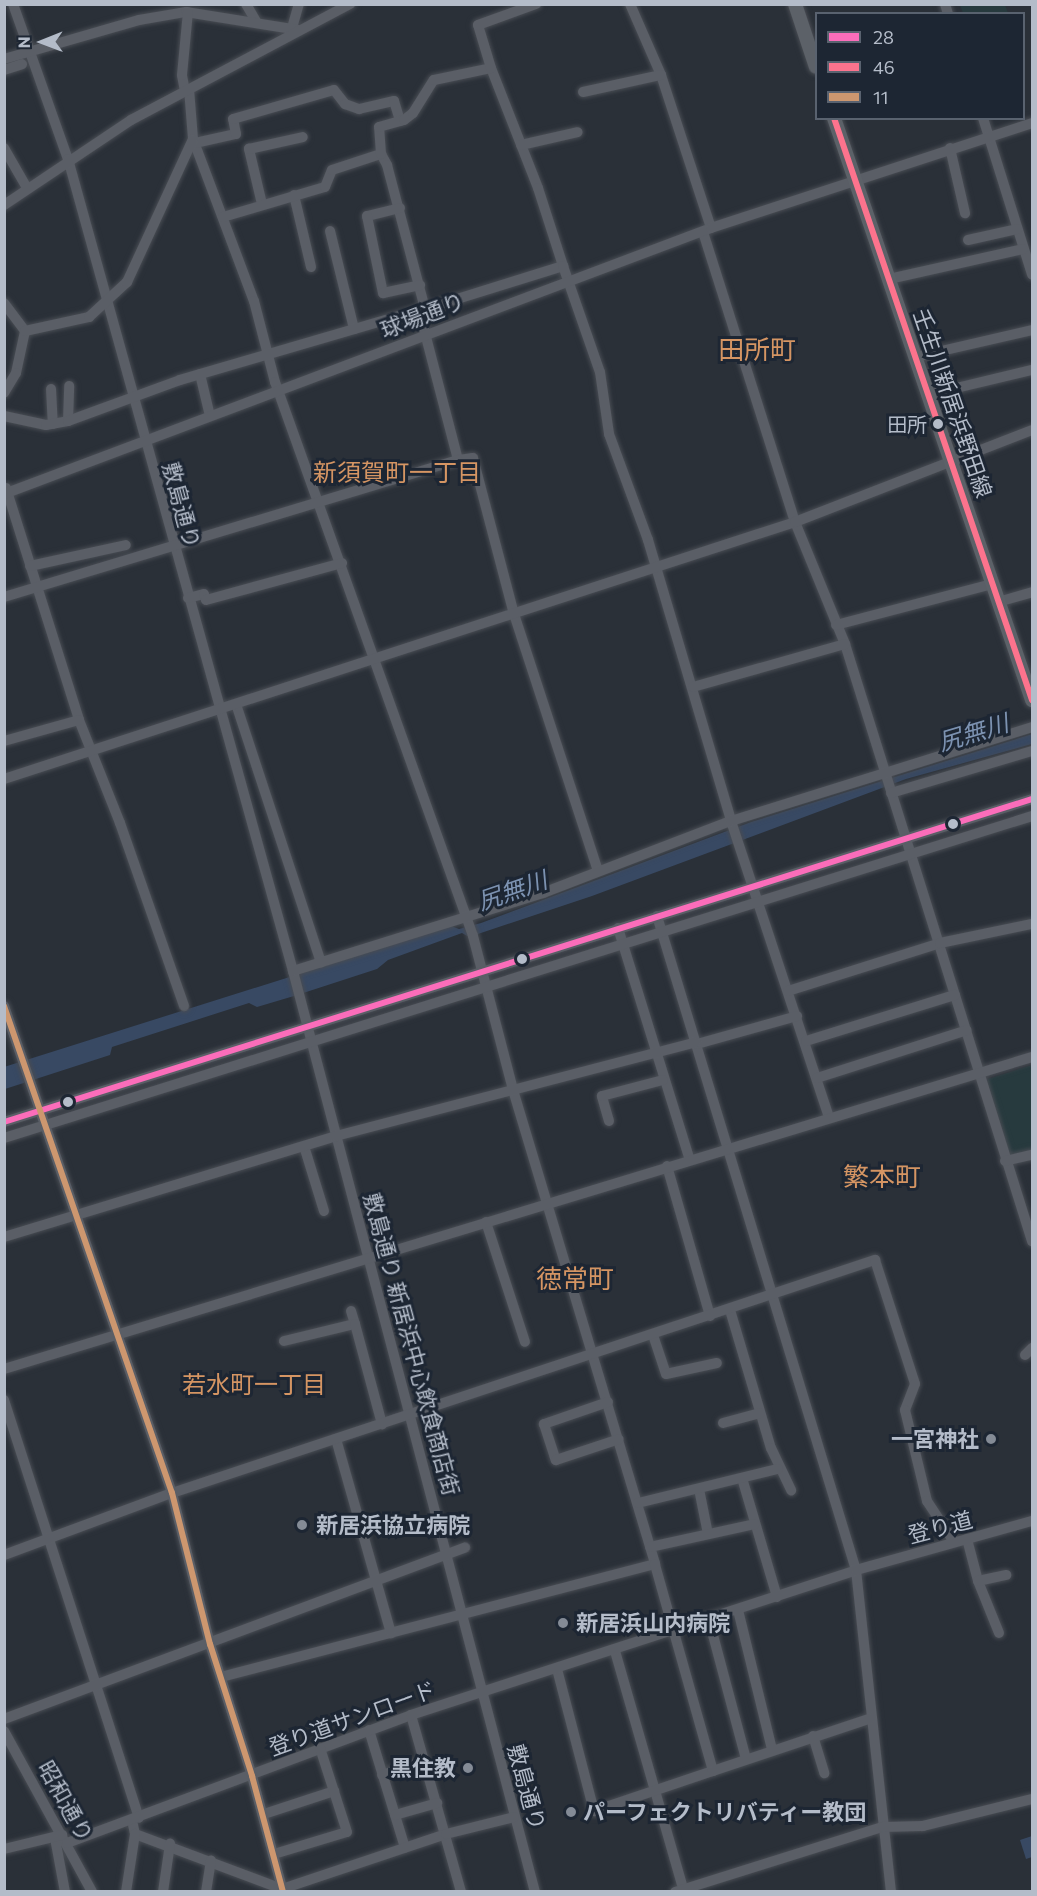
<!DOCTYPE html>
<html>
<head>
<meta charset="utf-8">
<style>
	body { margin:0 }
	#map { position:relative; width:1037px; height:1896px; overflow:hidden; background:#2a3038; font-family:Commissioner,"Noto Sans JP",sans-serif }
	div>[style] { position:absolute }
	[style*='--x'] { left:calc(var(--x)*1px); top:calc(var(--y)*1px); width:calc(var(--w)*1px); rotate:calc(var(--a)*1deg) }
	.green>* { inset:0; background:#273a3e }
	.water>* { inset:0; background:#384963 }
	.roads { filter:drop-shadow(0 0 2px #484c53) drop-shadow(0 0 2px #484c53) }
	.minor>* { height:10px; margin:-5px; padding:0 5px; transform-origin:5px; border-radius:5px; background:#5a5e66 }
	.major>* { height:14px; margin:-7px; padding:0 7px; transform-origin:7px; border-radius:7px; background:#5c6168 }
	.bus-1>* { height:6px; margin:-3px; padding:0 3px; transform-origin:3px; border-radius:3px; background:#fb6dba }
	.bus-2>* { height:6px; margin:-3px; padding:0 3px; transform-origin:3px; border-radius:3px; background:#fc738d }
	.bus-3>* { height:6px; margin:-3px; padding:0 3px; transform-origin:3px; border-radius:3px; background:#cd976f }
	.dots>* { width:16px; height:16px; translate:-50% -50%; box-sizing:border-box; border:3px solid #1d2633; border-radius:50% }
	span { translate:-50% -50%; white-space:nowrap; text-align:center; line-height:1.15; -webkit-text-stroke:6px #1d2633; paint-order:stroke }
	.bus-label { font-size:20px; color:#b4bcc9 }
	.right { translate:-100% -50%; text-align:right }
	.street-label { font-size:22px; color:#b4bcc9 }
	.poi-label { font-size:22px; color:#b4bcc9; font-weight:700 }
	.left { translate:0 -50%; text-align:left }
	.neighbourhood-label { font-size:24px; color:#d59563 }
	.water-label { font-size:24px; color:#7c92b1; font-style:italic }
	.quarter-label { font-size:26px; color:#d59563 }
	.frame { position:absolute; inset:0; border:6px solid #b4bcc9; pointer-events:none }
	.legend { position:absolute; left:815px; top:12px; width:210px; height:108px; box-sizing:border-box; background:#1d2633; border:2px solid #59626f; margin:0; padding:8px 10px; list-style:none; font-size:18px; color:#b4bcc9 }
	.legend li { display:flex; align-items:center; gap:12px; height:30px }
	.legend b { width:30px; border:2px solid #59626f }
	.north { position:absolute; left:12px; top:12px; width:60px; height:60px; -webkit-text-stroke:4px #1d2633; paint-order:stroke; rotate:269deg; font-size:16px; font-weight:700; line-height:24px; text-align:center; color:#b4bcc9 }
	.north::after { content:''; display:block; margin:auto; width:21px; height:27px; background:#b4bcc9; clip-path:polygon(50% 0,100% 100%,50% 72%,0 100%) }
</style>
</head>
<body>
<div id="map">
	<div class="green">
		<i style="clip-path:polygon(960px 5px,1005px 5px,1008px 13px,963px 13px)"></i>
		<i style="clip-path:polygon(1032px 1065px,1032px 1151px,1009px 1157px,986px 1083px,988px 1079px)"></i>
	</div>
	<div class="water">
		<i style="clip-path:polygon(1032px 734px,1032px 744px,906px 779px,592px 896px,469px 937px,462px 933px,388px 960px,377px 969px,294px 996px,257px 1007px,249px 1003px,112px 1047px,110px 1055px,5px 1089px,4px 1067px,451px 926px,459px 929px,481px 923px,751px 822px)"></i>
		<i style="clip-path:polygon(1032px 1836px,1032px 1857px,1026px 1859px,1020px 1840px)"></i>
	</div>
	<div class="roads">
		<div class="minor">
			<i style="--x:13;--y:4;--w:164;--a:70.5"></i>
			<i style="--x:68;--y:159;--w:843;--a:74.51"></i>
			<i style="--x:293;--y:971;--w:952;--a:75.28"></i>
			<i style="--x:246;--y:4;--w:20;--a:60"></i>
			<i style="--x:630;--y:4;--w:77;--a:66.4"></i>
			<i style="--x:661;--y:75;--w:161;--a:71.9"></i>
			<i style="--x:945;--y:4;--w:10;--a:73"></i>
			<i style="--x:292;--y:28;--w:25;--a:-74"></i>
			<i style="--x:4;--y:59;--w:141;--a:-16.1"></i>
			<i style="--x:139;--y:20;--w:48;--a:-9.7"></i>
			<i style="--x:186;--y:12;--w:114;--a:9.1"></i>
			<i style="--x:491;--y:68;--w:129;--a:68.6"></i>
			<i style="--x:538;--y:188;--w:82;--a:72.2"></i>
			<i style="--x:4;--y:70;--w:19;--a:-18"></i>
			<i style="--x:189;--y:89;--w:50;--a:85.4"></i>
			<i style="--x:193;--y:139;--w:173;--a:69.4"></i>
			<i style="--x:254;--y:301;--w:84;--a:75.5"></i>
			<i style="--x:275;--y:382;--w:588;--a:70.33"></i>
			<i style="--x:473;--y:936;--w:159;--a:75.4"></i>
			<i style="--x:513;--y:1090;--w:495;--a:73.3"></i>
			<i style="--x:655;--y:1564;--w:448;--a:165.4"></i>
			<i style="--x:185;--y:91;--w:16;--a:-101"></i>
			<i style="--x:182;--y:75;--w:63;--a:-84.6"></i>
			<i style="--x:583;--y:92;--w:80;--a:-12.3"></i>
			<i style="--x:983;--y:118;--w:164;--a:72.6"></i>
			<i style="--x:195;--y:143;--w:42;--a:-12.4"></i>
			<i style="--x:236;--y:134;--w:15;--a:-101"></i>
			<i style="--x:233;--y:119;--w:105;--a:-16"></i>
			<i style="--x:334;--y:90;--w:18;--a:52"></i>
			<i style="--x:345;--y:104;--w:15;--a:20"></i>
			<i style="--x:359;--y:109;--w:36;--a:-13"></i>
			<i style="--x:394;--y:101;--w:21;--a:73"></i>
			<i style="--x:521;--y:145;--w:58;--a:-12.8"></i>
			<i style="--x:4;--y:148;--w:46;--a:60.1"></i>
			<i style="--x:950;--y:148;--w:67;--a:77"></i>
			<i style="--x:381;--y:154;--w:13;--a:61"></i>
			<i style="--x:387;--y:165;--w:149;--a:75.2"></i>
			<i style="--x:425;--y:309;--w:145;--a:-17.3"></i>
			<i style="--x:563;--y:266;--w:112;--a:70.8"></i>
			<i style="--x:600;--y:372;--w:63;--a:81.7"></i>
			<i style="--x:609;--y:434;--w:113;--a:69.8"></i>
			<i style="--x:648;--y:540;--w:293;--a:73.5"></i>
			<i style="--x:731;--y:821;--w:313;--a:71.7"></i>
			<i style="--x:294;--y:195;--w:74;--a:76.7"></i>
			<i style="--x:262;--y:204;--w:57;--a:-103.3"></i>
			<i style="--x:249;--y:149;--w:55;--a:-12.5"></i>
			<i style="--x:4;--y:205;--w:153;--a:-33.8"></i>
			<i style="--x:131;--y:120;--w:248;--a:-27.9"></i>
			<i style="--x:400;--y:208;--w:34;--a:166"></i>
			<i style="--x:367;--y:216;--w:79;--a:78.3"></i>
			<i style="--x:383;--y:293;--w:38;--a:-12"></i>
			<i style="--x:223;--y:217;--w:106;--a:-16.4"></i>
			<i style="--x:325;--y:187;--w:18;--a:-68"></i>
			<i style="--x:332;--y:170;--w:52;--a:-18.1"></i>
			<i style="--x:381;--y:154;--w:27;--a:-94"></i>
			<i style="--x:379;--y:127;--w:26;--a:-16"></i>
			<i style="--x:404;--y:120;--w:11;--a:-38"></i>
			<i style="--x:413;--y:113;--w:39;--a:-58"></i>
			<i style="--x:434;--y:80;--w:58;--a:-11.9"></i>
			<i style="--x:491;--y:68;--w:45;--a:-106.8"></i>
			<i style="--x:478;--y:25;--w:62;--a:-19.9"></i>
			<i style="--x:330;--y:231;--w:101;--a:76.2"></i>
			<i style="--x:703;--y:232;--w:304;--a:72.4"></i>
			<i style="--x:795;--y:522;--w:132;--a:67.7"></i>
			<i style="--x:845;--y:644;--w:626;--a:72.61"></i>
			<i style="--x:968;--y:240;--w:50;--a:-12.7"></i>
			<i style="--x:889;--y:279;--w:137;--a:-12.6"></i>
			<i style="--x:4;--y:303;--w:35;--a:53"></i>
			<i style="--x:25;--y:331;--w:43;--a:102.1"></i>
			<i style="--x:16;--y:373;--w:23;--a:121"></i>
			<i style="--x:425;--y:309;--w:6;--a:171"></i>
			<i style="--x:419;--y:310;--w:155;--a:75.4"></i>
			<i style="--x:458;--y:460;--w:15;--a:-8"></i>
			<i style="--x:473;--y:458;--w:161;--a:75.3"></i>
			<i style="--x:514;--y:614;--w:270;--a:71.9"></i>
			<i style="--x:25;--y:331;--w:66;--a:-12.3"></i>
			<i style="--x:89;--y:317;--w:52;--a:-42.6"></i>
			<i style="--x:127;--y:282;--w:157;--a:-65.2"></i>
			<i style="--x:915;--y:357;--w:120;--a:-13"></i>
			<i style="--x:200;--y:374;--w:43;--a:76.6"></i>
			<i style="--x:51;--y:389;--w:35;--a:87"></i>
			<i style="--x:927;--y:395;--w:108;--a:-13.4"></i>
			<i style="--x:4;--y:416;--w:43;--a:12.1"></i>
			<i style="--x:46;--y:425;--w:22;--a:-10"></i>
			<i style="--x:68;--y:421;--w:35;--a:-88"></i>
			<i style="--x:68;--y:421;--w:119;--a:-20.1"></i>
			<i style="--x:180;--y:380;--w:249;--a:-16.3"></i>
			<i style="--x:6;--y:488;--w:243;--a:72.5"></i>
			<i style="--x:79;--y:720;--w:111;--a:68.3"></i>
			<i style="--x:120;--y:823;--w:194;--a:70.7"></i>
			<i style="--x:4;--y:494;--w:755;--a:-20.62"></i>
			<i style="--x:711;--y:228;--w:338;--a:-18.1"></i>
			<i style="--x:30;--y:566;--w:98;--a:-12.3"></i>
			<i style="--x:4;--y:597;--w:474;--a:-16.8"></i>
			<i style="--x:188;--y:598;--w:16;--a:-14"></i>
			<i style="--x:204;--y:594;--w:6;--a:72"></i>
			<i style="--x:206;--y:600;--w:141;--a:-15.2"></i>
			<i style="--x:998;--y:602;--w:35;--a:-16"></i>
			<i style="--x:836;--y:625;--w:161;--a:-14.7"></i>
			<i style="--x:693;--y:687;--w:158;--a:-15.8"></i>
			<i style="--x:236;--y:704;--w:272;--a:71.8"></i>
			<i style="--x:4;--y:741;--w:78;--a:-15.6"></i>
			<i style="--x:4;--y:779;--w:832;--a:-18"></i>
			<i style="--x:795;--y:522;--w:254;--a:-21.2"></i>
			<i style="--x:891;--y:793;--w:147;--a:-16.6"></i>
			<i style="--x:657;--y:916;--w:684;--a:73.08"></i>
			<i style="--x:856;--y:1570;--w:324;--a:83.8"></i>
			<i style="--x:618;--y:928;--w:243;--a:72.8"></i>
			<i style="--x:293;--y:971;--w:262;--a:-17.3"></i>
			<i style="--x:543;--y:893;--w:201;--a:-21"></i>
			<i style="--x:731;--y:821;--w:315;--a:-17.3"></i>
			<i style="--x:788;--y:991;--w:159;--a:-17.5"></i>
			<i style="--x:940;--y:943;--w:94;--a:-11.7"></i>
			<i style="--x:4;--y:1006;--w:515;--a:70.97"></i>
			<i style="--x:172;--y:1493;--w:156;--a:75.9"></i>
			<i style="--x:210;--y:1644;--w:139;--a:72.3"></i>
			<i style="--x:252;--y:1776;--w:120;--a:75"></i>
			<i style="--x:806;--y:1041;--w:156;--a:-17.2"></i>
			<i style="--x:697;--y:1044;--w:104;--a:-15.6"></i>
			<i style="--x:817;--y:1078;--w:157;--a:-17.7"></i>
			<i style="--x:609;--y:1121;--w:26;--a:-106"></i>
			<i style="--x:602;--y:1096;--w:63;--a:-14.7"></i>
			<i style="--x:4;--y:1122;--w:1078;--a:-17.44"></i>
			<i style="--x:4;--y:1138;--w:1077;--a:-17.39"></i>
			<i style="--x:304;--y:1146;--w:68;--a:72.9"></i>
			<i style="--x:1005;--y:1161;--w:28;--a:-13"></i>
			<i style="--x:667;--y:1166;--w:156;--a:74"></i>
			<i style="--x:486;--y:1222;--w:126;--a:72"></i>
			<i style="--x:4;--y:1237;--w:347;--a:-16.9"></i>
			<i style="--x:336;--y:1136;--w:372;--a:-14.6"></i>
			<i style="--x:730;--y:1310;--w:144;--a:73.5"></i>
			<i style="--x:771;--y:1448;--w:47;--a:64.5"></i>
			<i style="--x:351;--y:1311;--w:14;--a:73"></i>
			<i style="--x:653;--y:1335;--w:41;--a:71.6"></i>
			<i style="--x:666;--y:1374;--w:52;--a:-12.2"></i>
			<i style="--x:284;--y:1341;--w:73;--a:-13.5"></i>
			<i style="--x:355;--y:1324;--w:104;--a:74.9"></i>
			<i style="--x:1025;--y:1355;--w:10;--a:-45"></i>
			<i style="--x:4;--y:1369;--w:1074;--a:-16.88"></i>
			<i style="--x:4;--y:1400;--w:439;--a:72.1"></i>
			<i style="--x:608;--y:1402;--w:68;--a:161"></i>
			<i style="--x:544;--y:1424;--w:38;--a:72"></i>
			<i style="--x:556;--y:1460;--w:66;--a:-18.4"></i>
			<i style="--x:723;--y:1423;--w:38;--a:-15"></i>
			<i style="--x:336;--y:1439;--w:202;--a:74.2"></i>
			<i style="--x:742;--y:1478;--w:124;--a:73.6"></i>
			<i style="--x:699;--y:1489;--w:46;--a:78.7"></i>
			<i style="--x:638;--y:1503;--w:144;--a:-13.7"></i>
			<i style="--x:967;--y:1539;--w:43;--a:75.3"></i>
			<i style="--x:978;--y:1581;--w:56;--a:68"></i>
			<i style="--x:650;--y:1547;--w:107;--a:-12.4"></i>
			<i style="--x:4;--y:1555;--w:179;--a:-20.3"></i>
			<i style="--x:172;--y:1493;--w:741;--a:-18.34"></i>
			<i style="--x:875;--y:1260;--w:130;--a:72.1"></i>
			<i style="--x:915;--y:1384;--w:28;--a:111"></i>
			<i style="--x:905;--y:1410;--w:94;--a:76.4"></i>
			<i style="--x:927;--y:1501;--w:49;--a:56.6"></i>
			<i style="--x:978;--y:1581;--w:29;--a:-12"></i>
			<i style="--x:738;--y:1610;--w:143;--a:76.3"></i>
			<i style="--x:709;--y:1620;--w:144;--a:75.1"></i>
			<i style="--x:615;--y:1651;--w:251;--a:74"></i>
			<i style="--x:557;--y:1669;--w:147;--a:75.4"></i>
			<i style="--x:594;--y:1811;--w:126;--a:-18.6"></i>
			<i style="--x:713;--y:1771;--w:215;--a:-105.7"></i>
			<i style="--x:411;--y:1715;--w:184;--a:74.2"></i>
			<i style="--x:4;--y:1719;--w:492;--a:-20.4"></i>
			<i style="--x:369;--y:1730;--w:123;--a:73"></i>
			<i style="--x:4;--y:1731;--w:183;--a:61.3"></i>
			<i style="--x:813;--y:1736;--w:39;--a:73"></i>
			<i style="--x:713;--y:1771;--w:167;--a:-18.5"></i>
			<i style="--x:382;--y:1775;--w:45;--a:-18"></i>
			<i style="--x:264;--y:1814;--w:74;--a:-18.2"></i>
			<i style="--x:395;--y:1815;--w:44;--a:-15.9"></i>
			<i style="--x:132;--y:1820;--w:14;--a:78"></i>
			<i style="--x:135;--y:1834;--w:157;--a:20.5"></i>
			<i style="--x:282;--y:1889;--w:173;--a:-18.5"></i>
			<i style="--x:446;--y:1834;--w:70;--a:-14"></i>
			<i style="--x:55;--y:1838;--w:55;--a:79.5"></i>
			<i style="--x:67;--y:1843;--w:367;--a:-20.4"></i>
			<i style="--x:411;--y:1715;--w:468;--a:-18"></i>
			<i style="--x:856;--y:1570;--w:183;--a:-15.6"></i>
			<i style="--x:4;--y:1849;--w:60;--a:-13.6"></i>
			<i style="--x:274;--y:1854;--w:76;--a:-16.8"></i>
			<i style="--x:347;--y:1832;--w:88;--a:-107.8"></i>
			<i style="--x:126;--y:1892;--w:59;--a:-81.2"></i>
			<i style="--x:163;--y:1892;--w:49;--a:-81.7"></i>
			<i style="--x:206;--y:1892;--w:32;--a:-81"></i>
			<i style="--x:675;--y:1892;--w:218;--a:-17.4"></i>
			<i style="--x:883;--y:1827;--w:40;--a:-1.4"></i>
			<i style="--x:923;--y:1826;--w:112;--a:-13.9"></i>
		</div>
		<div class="major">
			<i style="--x:795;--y:4;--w:66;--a:71.6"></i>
			<i style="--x:834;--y:118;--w:615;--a:71.21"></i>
		</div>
	</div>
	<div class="bus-1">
		<i style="--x:4;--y:1122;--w:1078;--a:-17.44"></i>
	</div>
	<div class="bus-2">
		<i style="--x:834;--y:118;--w:615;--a:71.21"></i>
	</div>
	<div class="bus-3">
		<i style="--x:4;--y:1006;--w:515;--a:70.97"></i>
		<i style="--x:172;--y:1493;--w:156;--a:75.9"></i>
		<i style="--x:210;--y:1644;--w:139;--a:72.3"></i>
		<i style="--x:252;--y:1776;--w:120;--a:75"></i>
	</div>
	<div class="dots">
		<i style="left:938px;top:424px;background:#b4bcc9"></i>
		<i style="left:953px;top:824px;background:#b4bcc9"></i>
		<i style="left:522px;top:959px;background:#b4bcc9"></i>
		<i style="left:68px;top:1102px;background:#b4bcc9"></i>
		<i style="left:991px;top:1439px;background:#848b96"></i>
		<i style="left:302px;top:1525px;background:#848b96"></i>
		<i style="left:563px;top:1623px;background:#848b96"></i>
		<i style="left:468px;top:1768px;background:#848b96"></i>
		<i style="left:571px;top:1812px;background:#848b96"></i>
	</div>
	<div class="bus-label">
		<span class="right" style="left:927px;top:424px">田所</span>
	</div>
	<div class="street-label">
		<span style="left:422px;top:315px;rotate:-21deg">球場通り</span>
		<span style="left:953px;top:403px;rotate:71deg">壬生川新居浜野田線</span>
		<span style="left:182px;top:505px;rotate:75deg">敷島通り</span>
		<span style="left:412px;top:1344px;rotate:75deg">敷島通り 新居浜中心飲食商店街</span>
		<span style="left:940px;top:1527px;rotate:-15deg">登り道</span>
		<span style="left:352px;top:1718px;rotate:-20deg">登り道サンロード</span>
		<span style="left:527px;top:1787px;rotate:75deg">敷島通り</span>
		<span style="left:66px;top:1801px;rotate:61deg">昭和通り</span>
	</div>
	<div class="poi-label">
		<span class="right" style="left:979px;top:1439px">一宮神社</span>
		<span class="left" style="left:316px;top:1525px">新居浜協立病院</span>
		<span class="left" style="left:576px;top:1623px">新居浜山内病院</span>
		<span class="right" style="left:456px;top:1768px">黒住教</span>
		<span class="left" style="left:583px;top:1812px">パーフェクトリバティー教団</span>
	</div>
	<div class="neighbourhood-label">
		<span style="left:397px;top:472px">新須賀町一丁目</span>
		<span style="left:254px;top:1384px">若水町一丁目</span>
	</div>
	<div class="water-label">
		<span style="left:973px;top:732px;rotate:-17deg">尻無川</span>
		<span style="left:512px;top:890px;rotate:-19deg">尻無川</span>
	</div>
	<div class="quarter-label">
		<span style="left:757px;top:349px">田所町</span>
		<span style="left:882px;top:1176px">繁本町</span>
		<span style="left:575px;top:1278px">徳常町</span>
	</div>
	<div class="frame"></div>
	<ul class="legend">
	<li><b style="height:8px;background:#fb6dba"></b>28</li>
	<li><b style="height:8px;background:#fc738d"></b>46</li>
	<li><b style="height:8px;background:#cd976f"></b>11</li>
	</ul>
	<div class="north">N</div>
</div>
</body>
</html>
